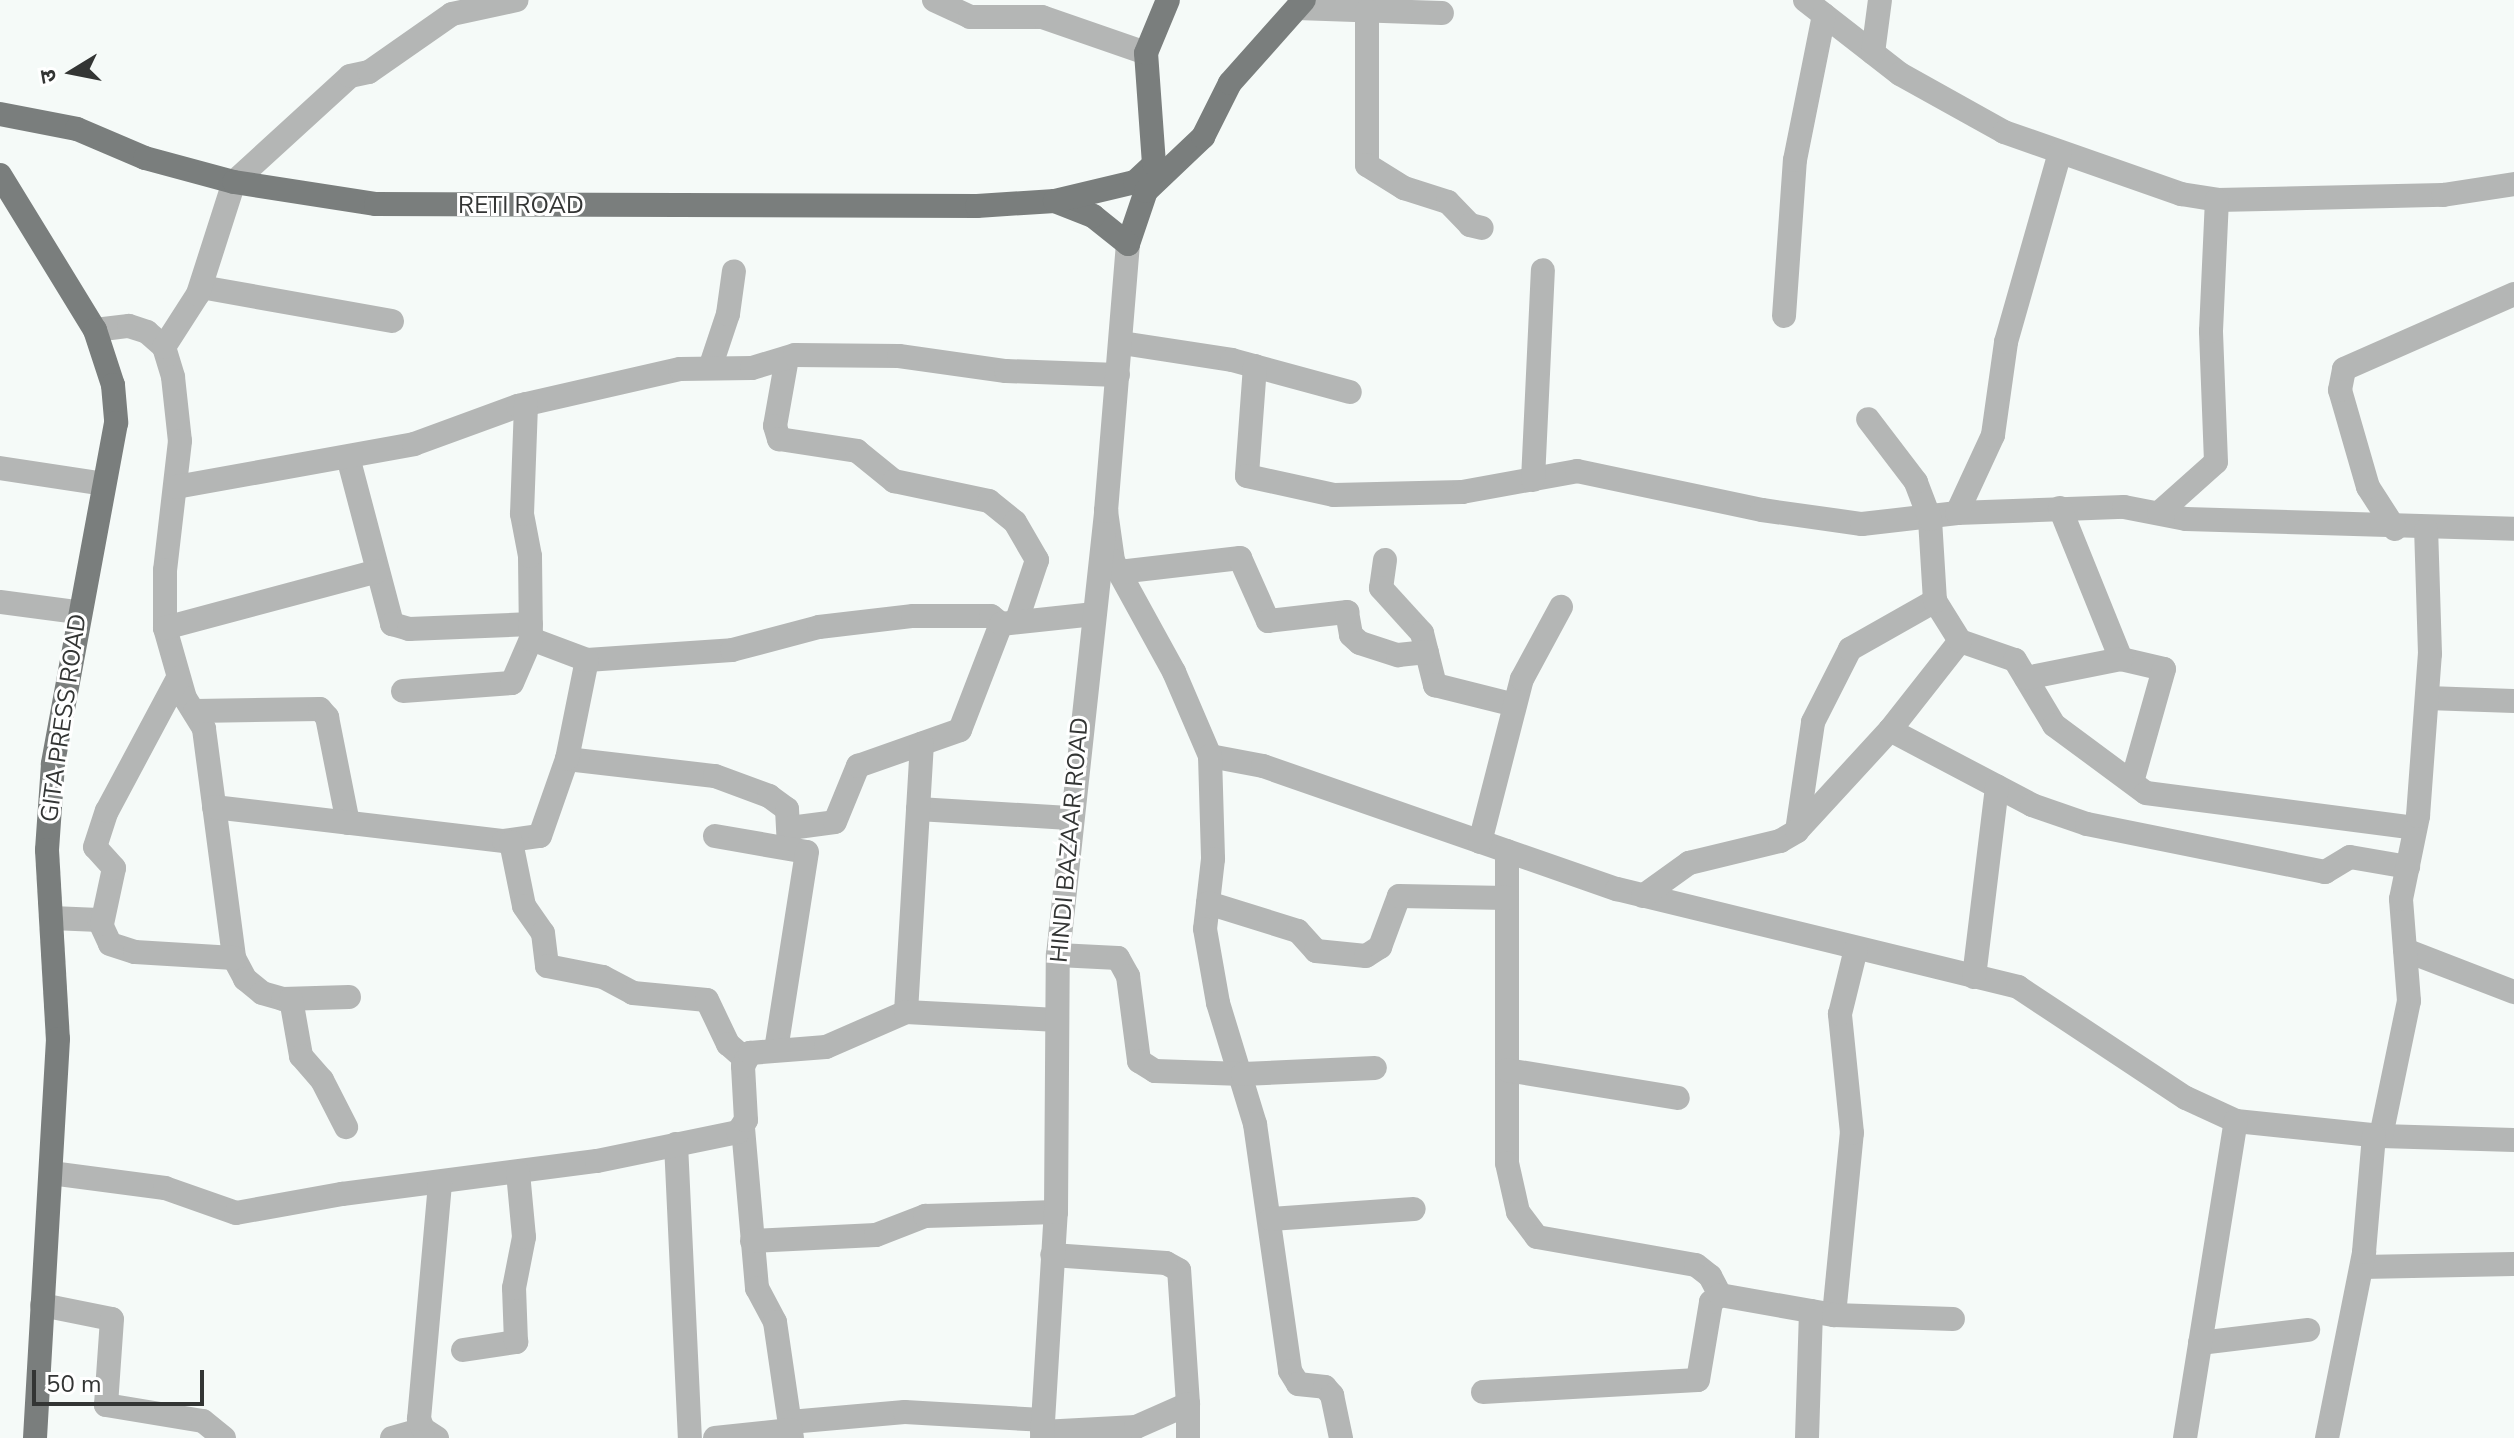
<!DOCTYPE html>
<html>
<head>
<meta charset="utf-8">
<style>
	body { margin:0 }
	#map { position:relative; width:2514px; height:1438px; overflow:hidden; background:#f5faf8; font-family:"Nunito Sans","Noto Sans Devanagari",sans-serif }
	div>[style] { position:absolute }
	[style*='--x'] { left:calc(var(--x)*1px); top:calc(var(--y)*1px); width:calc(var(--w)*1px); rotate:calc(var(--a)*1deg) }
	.minor>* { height:24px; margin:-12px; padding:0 12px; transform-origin:12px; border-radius:12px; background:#b4b6b5 }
	.major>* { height:24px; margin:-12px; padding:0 12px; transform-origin:12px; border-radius:12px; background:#7a7e7d }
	span { translate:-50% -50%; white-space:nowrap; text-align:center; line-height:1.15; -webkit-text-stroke:6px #fff; paint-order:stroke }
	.street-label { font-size:24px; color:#333534 }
	.north { position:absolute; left:32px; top:32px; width:80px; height:80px; -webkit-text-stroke:6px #fff; paint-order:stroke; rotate:260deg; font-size:22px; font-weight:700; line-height:32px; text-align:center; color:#333534 }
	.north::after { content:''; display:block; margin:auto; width:28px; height:36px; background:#333534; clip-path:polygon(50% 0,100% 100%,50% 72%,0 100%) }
	.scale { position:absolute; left:32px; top:1370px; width:172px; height:36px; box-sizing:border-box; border:4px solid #333534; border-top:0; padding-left:10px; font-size:24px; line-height:28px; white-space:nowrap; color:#333534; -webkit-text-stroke:6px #fff; paint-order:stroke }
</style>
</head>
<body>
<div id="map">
	<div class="minor">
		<i style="--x:934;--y:0;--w:40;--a:25"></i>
		<i style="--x:970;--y:17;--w:72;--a:0"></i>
		<i style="--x:1042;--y:17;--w:110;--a:19.1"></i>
		<i style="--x:1805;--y:0;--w:120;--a:37.9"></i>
		<i style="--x:1900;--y:74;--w:119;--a:29.1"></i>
		<i style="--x:2004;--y:132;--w:188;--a:19.3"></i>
		<i style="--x:2181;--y:194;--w:36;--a:9"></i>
		<i style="--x:2217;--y:200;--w:226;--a:-1.3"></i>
		<i style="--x:2443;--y:195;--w:72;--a:-8.8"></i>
		<i style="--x:1297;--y:8;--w:145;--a:2"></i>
		<i style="--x:1367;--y:11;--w:154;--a:90"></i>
		<i style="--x:1367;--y:165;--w:44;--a:31.9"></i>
		<i style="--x:1404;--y:188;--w:46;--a:17.7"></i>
		<i style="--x:1448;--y:202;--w:32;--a:46"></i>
		<i style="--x:1470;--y:225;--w:12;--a:14"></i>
		<i style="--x:1873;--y:53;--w:53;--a:-82.5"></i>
		<i style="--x:201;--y:287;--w:194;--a:10.1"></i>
		<i style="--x:1784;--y:316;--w:156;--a:-86"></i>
		<i style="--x:1795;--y:160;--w:148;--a:-78.7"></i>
		<i style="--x:95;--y:330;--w:34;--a:-7"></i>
		<i style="--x:129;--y:326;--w:19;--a:18"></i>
		<i style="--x:147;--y:332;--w:23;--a:41"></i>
		<i style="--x:164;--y:347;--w:31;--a:73"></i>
		<i style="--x:173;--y:377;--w:64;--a:83.8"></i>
		<i style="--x:180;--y:441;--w:130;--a:96.6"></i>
		<i style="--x:165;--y:570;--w:58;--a:90"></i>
		<i style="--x:165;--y:628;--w:73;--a:74.1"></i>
		<i style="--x:185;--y:698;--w:36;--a:58"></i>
		<i style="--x:204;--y:729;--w:231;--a:82.5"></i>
		<i style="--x:234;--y:958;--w:24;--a:62"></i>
		<i style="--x:245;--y:979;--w:22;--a:39"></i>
		<i style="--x:262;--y:993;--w:22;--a:16"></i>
		<i style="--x:283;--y:999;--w:66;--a:-1.7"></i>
		<i style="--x:1122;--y:343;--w:111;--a:8.8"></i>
		<i style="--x:1232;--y:360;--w:122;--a:15.2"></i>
		<i style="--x:164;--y:347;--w:63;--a:-57.3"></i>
		<i style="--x:198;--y:294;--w:118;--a:-72.2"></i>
		<i style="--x:234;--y:182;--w:157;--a:-42.4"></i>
		<i style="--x:350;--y:76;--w:19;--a:-12"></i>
		<i style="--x:369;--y:72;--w:101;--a:-34.9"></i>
		<i style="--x:452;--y:14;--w:66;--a:-12.2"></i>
		<i style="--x:787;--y:358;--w:69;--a:100"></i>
		<i style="--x:775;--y:426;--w:14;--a:73"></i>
		<i style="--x:779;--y:439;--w:79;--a:8.7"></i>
		<i style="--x:857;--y:451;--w:48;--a:39"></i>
		<i style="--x:894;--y:481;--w:97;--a:11.9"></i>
		<i style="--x:989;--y:501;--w:33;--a:39"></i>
		<i style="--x:1015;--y:522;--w:44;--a:59.9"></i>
		<i style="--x:1037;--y:560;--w:63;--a:108.4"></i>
		<i style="--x:1255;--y:366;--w:110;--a:94.2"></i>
		<i style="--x:1247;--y:476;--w:89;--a:12.3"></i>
		<i style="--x:1334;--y:495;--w:128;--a:-1.3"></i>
		<i style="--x:1462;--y:492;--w:117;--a:-10.3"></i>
		<i style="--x:1577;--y:471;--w:189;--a:11.9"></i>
		<i style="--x:1762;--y:510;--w:101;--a:8"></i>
		<i style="--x:1862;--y:524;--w:96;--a:-6.6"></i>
		<i style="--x:1957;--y:513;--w:167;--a:-2.1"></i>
		<i style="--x:2124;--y:507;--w:63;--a:11"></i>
		<i style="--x:2186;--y:519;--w:328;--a:1.7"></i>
		<i style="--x:710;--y:368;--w:57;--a:-71.6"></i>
		<i style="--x:728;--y:314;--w:43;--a:-82.1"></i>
		<i style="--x:348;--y:457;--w:173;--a:75.2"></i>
		<i style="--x:392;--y:624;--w:18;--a:16"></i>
		<i style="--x:409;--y:629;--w:122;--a:-2.3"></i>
		<i style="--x:0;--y:468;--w:105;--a:8.7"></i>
		<i style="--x:1533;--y:480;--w:210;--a:-87.3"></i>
		<i style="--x:176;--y:487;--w:242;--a:-10.2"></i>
		<i style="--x:414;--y:444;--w:111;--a:-20.1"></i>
		<i style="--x:518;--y:406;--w:166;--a:-12.9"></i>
		<i style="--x:680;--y:369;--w:72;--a:-0.8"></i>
		<i style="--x:752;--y:368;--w:45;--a:-16.8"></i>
		<i style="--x:795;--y:355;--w:104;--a:0.6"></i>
		<i style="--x:899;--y:356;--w:108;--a:8"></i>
		<i style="--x:1006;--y:371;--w:112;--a:2"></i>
		<i style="--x:2060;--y:508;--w:163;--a:68"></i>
		<i style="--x:2121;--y:659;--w:44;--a:13.1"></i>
		<i style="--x:2164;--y:669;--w:117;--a:105.8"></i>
		<i style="--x:1106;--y:511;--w:50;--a:82"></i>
		<i style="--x:1113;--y:561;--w:127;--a:61.2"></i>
		<i style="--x:1174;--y:672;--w:91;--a:66.8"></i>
		<i style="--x:1210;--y:756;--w:54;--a:10.7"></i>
		<i style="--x:1263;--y:766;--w:375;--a:19.2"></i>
		<i style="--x:1617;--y:889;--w:413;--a:13.7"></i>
		<i style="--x:2018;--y:987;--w:201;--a:33.5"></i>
		<i style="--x:2186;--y:1098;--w:55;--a:24.7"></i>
		<i style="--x:2236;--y:1121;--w:146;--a:5.9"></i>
		<i style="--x:2381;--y:1136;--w:133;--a:1.7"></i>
		<i style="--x:1957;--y:513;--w:86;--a:-65.2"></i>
		<i style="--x:1993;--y:435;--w:94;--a:-82"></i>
		<i style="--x:2006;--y:342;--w:197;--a:-74.1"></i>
		<i style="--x:2159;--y:513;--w:76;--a:-41.8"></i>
		<i style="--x:2216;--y:462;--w:131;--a:-92.2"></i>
		<i style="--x:2211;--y:331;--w:131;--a:-87.4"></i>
		<i style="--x:2395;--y:529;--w:50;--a:-122.7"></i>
		<i style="--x:2368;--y:487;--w:101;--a:-106.1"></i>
		<i style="--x:2340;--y:390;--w:21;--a:-79"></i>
		<i style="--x:2344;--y:369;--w:186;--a:-23.8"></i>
		<i style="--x:1385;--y:560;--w:28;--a:98"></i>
		<i style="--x:1381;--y:588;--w:61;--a:47.7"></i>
		<i style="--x:1422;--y:633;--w:54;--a:76"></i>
		<i style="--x:1435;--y:685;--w:82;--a:14"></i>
		<i style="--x:1119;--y:572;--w:122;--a:-6.6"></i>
		<i style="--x:1240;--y:558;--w:69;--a:66"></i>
		<i style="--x:1268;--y:621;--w:80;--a:-6.5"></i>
		<i style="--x:1347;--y:612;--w:23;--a:80"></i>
		<i style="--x:1351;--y:635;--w:12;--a:42"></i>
		<i style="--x:1360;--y:643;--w:40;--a:18"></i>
		<i style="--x:1398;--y:655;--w:29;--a:-6"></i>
		<i style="--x:0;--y:602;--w:78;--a:7.4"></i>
		<i style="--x:165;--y:628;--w:220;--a:-15"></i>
		<i style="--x:1960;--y:641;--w:58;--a:19.1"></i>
		<i style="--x:2015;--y:660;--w:76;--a:59"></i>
		<i style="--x:2054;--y:725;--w:114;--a:36.5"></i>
		<i style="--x:2146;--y:793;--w:271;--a:7.4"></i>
		<i style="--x:587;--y:660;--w:145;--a:-3.9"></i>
		<i style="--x:732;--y:650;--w:90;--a:-14.8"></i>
		<i style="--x:819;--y:627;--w:95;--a:-6.7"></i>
		<i style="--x:913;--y:616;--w:78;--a:0"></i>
		<i style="--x:991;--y:616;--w:13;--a:39"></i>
		<i style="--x:2026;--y:678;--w:97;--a:-11.3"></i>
		<i style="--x:403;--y:691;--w:109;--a:-4.2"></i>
		<i style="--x:512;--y:683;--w:48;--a:-66.6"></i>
		<i style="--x:2427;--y:698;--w:87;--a:2"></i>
		<i style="--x:195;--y:711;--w:125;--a:-0.9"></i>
		<i style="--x:320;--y:709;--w:11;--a:49"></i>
		<i style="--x:327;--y:717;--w:108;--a:78.8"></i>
		<i style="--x:1890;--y:730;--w:161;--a:27.8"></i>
		<i style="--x:2032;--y:805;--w:58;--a:19.1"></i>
		<i style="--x:2087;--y:824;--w:243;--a:11.4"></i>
		<i style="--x:2325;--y:872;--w:29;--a:-31"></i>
		<i style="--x:2350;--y:857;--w:59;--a:9.8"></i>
		<i style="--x:1210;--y:756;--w:103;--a:88.3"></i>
		<i style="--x:1213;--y:859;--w:70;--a:96.5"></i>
		<i style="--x:1205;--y:929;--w:75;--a:80"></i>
		<i style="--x:1218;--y:1003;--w:127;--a:73"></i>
		<i style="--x:1255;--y:1124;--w:249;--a:81.9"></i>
		<i style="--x:1290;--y:1371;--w:15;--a:58"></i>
		<i style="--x:1298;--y:1384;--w:27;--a:6"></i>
		<i style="--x:1325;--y:1387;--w:11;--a:49"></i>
		<i style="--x:1332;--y:1395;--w:44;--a:78.2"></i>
		<i style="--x:567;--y:759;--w:149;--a:6.6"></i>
		<i style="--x:715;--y:776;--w:58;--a:20.3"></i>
		<i style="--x:769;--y:796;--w:22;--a:36"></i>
		<i style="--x:787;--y:809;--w:33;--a:87"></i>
		<i style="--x:214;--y:807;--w:292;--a:6.7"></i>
		<i style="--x:504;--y:841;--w:36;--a:-8"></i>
		<i style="--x:540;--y:836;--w:82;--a:-70.7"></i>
		<i style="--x:567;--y:759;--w:101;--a:-78.6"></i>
		<i style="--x:587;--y:660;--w:60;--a:-159.4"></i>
		<i style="--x:531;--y:639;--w:83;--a:-90.7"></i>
		<i style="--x:530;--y:556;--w:43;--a:-100.8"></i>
		<i style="--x:522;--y:514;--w:110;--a:-87.9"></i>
		<i style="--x:918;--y:809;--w:151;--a:3.4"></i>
		<i style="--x:790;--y:828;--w:45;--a:-7.6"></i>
		<i style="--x:835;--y:822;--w:61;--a:-67.7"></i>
		<i style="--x:858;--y:766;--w:108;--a:-19.4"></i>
		<i style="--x:960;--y:730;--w:114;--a:-68.9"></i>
		<i style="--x:1001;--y:624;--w:94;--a:-6.1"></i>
		<i style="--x:1797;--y:831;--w:110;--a:-81.6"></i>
		<i style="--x:1813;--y:722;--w:82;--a:-63.1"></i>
		<i style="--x:1850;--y:649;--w:98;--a:-29.5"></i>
		<i style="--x:715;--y:836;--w:93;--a:9.9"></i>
		<i style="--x:807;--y:852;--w:200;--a:98.9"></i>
		<i style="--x:511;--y:842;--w:65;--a:78.5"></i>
		<i style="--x:524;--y:906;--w:33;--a:55"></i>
		<i style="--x:543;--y:933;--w:33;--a:83"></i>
		<i style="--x:547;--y:966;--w:57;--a:11.1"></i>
		<i style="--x:603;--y:977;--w:34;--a:28"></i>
		<i style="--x:633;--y:993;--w:74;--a:5.4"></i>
		<i style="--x:707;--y:1000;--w:49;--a:64.5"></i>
		<i style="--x:728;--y:1044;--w:23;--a:41"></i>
		<i style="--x:1480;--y:842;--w:168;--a:-75.6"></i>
		<i style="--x:1522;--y:679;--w:82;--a:-61.6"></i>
		<i style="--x:1507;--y:851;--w:312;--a:90"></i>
		<i style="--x:1507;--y:1163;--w:50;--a:77.3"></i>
		<i style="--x:1518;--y:1212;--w:31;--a:53"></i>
		<i style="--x:1537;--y:1237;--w:161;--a:10"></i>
		<i style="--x:1696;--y:1265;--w:18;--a:38"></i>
		<i style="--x:1710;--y:1276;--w:21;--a:62"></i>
		<i style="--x:1643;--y:896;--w:57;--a:-35.7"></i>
		<i style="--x:1689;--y:863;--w:94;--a:-13.6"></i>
		<i style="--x:1780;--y:841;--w:20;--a:-30"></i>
		<i style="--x:1797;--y:831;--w:137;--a:-47.4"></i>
		<i style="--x:1890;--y:730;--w:113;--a:-51.8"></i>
		<i style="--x:1960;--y:641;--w:47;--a:-122"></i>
		<i style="--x:1935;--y:601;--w:82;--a:-93.5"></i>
		<i style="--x:1930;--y:519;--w:40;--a:-111"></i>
		<i style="--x:1916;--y:482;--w:79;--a:-127.3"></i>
		<i style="--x:1208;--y:903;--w:94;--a:17.3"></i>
		<i style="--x:1298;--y:931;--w:27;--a:48"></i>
		<i style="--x:1316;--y:951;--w:50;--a:5.7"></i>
		<i style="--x:1366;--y:956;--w:17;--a:-33"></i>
		<i style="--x:1380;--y:947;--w:54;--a:-69.6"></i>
		<i style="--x:1399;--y:896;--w:108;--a:1.1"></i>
		<i style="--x:52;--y:918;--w:47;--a:2.4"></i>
		<i style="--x:99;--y:920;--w:26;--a:65"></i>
		<i style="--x:110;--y:944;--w:26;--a:18"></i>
		<i style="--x:135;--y:952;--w:99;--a:3.5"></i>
		<i style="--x:102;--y:924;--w:57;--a:-77.9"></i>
		<i style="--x:114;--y:868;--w:28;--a:-132"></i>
		<i style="--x:95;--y:847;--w:38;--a:-72"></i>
		<i style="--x:107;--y:811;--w:151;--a:-61.9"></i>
		<i style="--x:2405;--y:950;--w:117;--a:21.1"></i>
		<i style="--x:1058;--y:955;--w:60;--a:2.9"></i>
		<i style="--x:1118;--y:958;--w:21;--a:61"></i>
		<i style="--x:1128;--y:976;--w:86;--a:82.6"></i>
		<i style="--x:1139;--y:1061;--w:19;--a:32"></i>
		<i style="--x:1155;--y:1071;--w:88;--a:2"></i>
		<i style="--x:1243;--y:1074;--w:132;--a:-2.6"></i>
		<i style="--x:1974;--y:977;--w:192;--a:-83.1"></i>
		<i style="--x:291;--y:999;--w:58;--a:80"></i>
		<i style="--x:301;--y:1056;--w:32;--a:49"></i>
		<i style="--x:322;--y:1080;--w:53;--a:62.9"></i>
		<i style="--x:906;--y:1012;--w:269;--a:-86.6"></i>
		<i style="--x:1507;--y:1070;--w:173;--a:9.3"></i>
		<i style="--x:743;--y:1128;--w:161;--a:85"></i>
		<i style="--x:757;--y:1288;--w:38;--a:62"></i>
		<i style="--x:775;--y:1322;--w:117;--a:81.7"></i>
		<i style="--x:2381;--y:1136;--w:138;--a:-78.3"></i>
		<i style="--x:2409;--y:1001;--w:102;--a:-94.5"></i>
		<i style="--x:2401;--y:899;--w:85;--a:-78.4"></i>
		<i style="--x:2418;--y:816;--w:162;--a:-85.8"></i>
		<i style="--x:2430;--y:654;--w:124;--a:-91.8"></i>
		<i style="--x:676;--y:1144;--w:294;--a:87.3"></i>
		<i style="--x:51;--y:1173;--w:115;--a:7.5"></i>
		<i style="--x:165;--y:1188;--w:75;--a:19.4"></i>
		<i style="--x:236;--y:1213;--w:108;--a:-10.2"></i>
		<i style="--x:342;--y:1194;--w:257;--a:-7.4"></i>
		<i style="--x:597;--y:1161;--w:144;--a:-11.6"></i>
		<i style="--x:738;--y:1132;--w:14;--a:-56"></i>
		<i style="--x:746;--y:1120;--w:54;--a:-93.2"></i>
		<i style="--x:743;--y:1066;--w:15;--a:-62"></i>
		<i style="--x:750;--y:1053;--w:76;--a:-4.5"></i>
		<i style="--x:826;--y:1047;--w:87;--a:-23.6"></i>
		<i style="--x:906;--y:1012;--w:151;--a:3"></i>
		<i style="--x:1271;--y:1219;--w:143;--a:-4"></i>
		<i style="--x:752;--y:1241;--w:124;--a:-2.8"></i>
		<i style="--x:876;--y:1235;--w:53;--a:-21.2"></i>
		<i style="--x:925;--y:1216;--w:131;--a:-1.7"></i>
		<i style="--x:2362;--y:1267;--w:152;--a:-1.1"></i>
		<i style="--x:42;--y:1305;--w:71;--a:11.3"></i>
		<i style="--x:112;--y:1319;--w:86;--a:94"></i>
		<i style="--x:106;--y:1405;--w:98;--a:9.4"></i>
		<i style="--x:203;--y:1421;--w:27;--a:39"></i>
		<i style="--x:1834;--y:1315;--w:183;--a:-84.4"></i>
		<i style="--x:1852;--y:1133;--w:120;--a:-95.8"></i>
		<i style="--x:1840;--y:1014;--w:67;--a:-76.2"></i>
		<i style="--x:2200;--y:1343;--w:109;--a:-6.9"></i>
		<i style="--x:463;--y:1350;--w:54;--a:-8.6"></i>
		<i style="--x:516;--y:1342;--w:54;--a:-92.1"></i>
		<i style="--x:514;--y:1288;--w:52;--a:-78.9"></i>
		<i style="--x:524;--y:1237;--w:65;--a:-95.3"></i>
		<i style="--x:1483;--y:1392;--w:215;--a:-3.2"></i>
		<i style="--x:1698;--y:1380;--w:79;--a:-80.5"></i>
		<i style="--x:1711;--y:1302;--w:11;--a:-38"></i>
		<i style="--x:1720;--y:1295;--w:116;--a:10"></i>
		<i style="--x:1834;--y:1315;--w:119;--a:1.9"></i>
		<i style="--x:790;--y:1422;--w:115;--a:-5"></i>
		<i style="--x:905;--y:1412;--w:137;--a:3.3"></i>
		<i style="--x:1042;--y:1432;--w:94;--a:-3"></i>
		<i style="--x:1136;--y:1427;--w:57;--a:-23.9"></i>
		<i style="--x:1188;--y:1404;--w:134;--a:-93.8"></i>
		<i style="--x:1179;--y:1270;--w:15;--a:-152"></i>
		<i style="--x:1166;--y:1263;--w:114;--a:-176"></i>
		<i style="--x:392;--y:1438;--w:32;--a:-16"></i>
		<i style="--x:437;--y:1438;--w:17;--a:-147"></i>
		<i style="--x:423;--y:1429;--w:11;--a:-112"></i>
		<i style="--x:419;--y:1419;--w:237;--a:-84.9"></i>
		<i style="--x:715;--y:1438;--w:76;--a:-6"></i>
		<i style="--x:1042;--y:1438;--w:226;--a:-86.5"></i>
		<i style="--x:1056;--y:1212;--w:257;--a:-89.6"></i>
		<i style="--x:1058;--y:955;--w:447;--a:-83.8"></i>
		<i style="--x:1106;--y:511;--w:268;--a:-85.3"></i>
		<i style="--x:1188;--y:1438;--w:34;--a:-90"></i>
		<i style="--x:1807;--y:1438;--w:127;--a:-88.2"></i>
		<i style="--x:2185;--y:1438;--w:321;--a:-80.9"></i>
		<i style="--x:2327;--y:1438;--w:190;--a:-78.7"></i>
		<i style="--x:2364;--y:1252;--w:117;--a:-85.1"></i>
	</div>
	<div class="major">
		<i style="--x:0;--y:114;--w:78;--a:11"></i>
		<i style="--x:77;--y:129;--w:74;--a:23.1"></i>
		<i style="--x:145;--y:158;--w:92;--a:15.1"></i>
		<i style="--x:234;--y:182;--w:144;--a:8.8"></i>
		<i style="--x:376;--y:204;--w:601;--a:0.19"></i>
		<i style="--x:977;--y:206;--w:78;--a:-3.7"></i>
		<i style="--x:0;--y:175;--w:182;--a:58.5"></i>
		<i style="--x:95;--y:330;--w:58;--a:71.9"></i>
		<i style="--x:113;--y:385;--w:38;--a:85"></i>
		<i style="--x:116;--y:423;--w:347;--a:100.5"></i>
		<i style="--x:53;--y:764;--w:86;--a:94"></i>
		<i style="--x:47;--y:850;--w:189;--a:86.7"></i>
		<i style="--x:58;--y:1039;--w:400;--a:93.3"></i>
		<i style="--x:1135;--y:182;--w:14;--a:39"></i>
		<i style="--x:1146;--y:191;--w:56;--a:108.8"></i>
		<i style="--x:1128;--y:244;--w:45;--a:-141.3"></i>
		<i style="--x:1093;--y:216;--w:41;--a:-158.5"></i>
		<i style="--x:1055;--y:201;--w:82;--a:-13.4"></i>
		<i style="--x:1135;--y:182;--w:26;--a:-43"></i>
		<i style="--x:1154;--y:164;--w:111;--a:-94.1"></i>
		<i style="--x:1146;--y:53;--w:57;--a:-67.5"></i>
		<i style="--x:1146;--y:191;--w:79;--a:-43.5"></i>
		<i style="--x:1203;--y:137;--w:60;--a:-63.4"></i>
		<i style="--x:1230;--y:83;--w:111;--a:-48.3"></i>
	</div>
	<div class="street-label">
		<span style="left:521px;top:206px">RETI ROAD</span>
		<span style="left:64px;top:718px;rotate:-82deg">GITA PRESS ROAD</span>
		<span style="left:1070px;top:840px;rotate:-85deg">HINDI BAZAAR ROAD</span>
	</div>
	<div class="north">उ</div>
	<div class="scale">50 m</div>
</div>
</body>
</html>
